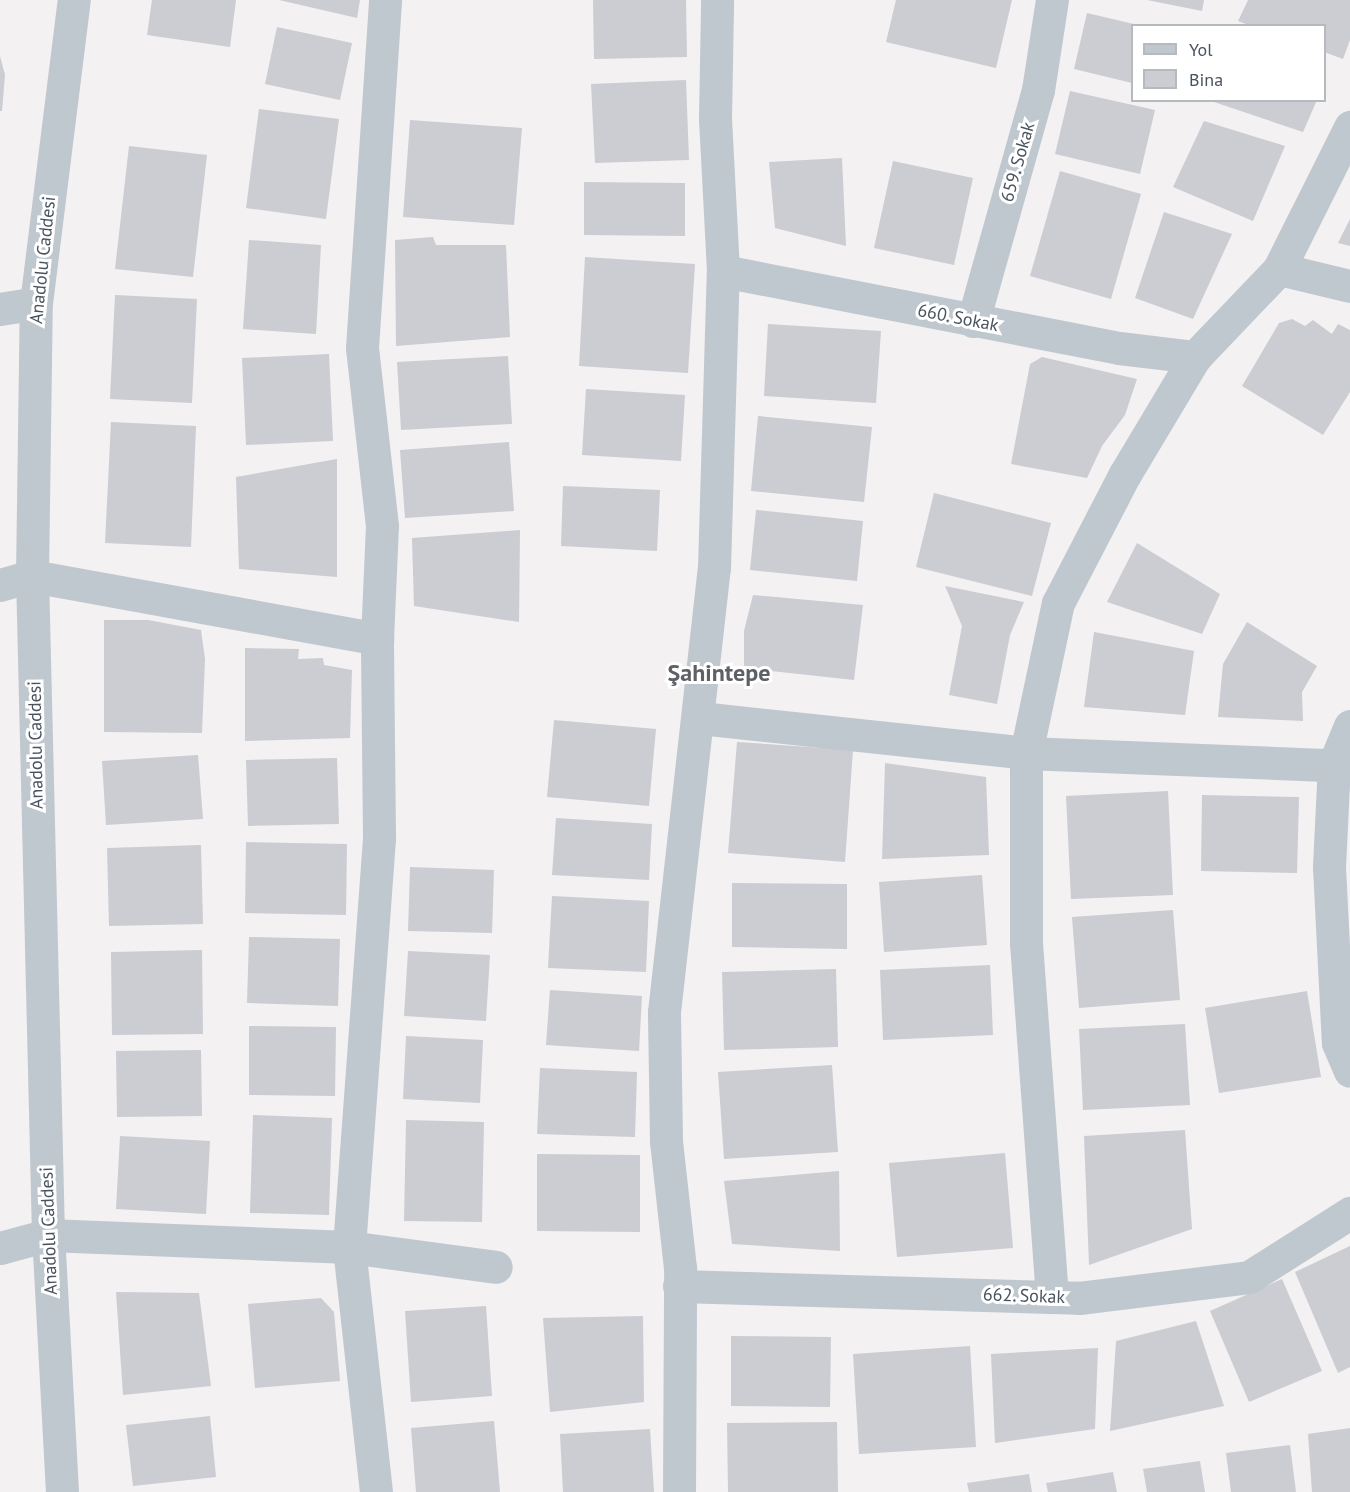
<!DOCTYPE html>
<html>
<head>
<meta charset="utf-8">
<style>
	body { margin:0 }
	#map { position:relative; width:1350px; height:1492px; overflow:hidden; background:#f3f1f1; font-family:"PT Sans",sans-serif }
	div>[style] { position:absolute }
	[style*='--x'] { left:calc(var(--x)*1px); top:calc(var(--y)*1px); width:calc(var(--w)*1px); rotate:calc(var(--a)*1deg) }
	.building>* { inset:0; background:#cbcdd3 }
	.minor>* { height:33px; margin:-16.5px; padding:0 16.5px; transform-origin:16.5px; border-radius:16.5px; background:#bfc7cf }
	span { translate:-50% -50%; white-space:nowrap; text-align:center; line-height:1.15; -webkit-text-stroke:6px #fff; paint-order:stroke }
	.street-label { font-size:18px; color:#49535e }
	.district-label { font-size:24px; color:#5d6166; font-weight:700 }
	.legend { position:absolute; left:1131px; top:24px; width:195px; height:78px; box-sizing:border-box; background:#fff; border:2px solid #b6babf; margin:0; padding:8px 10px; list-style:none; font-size:18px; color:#49535e }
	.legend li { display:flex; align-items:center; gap:12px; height:30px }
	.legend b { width:30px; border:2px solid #b6babf }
</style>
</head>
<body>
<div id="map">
	<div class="building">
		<i style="clip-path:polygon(152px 0,236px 0,230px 47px,147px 35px)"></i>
		<i style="clip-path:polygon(279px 0,360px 0,357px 18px)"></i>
		<i style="clip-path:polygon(593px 0,686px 0,687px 57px,594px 59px)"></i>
		<i style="clip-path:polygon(896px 0,1012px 0,996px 68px,886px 42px)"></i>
		<i style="clip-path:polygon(1147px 0,1204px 0,1202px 11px)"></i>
		<i style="clip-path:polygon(1248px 0,1350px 0,1350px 40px,1343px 59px,1324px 52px,1324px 26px,1251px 26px,1238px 21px)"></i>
		<i style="clip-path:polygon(1087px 13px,1138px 25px,1132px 26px,1132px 83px,1074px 69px)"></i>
		<i style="clip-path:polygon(277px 27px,352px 43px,340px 100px,265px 84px)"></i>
		<i style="clip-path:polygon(0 56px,5px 75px,2px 111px,0 111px)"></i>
		<i style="clip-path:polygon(686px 80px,689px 160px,595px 163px,591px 84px)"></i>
		<i style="clip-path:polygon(1070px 91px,1155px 110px,1140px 174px,1055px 154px)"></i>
		<i style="clip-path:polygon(1208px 100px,1317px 100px,1303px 132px)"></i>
		<i style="clip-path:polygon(259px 109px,339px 119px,326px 219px,246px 208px)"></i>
		<i style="clip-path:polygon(410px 120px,522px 128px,514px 225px,403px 217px)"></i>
		<i style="clip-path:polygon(1204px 121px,1285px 146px,1253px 221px,1173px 187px)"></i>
		<i style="clip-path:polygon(129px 146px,207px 155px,193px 277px,115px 269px)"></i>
		<i style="clip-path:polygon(842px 158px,846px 246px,775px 228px,769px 162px)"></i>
		<i style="clip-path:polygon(893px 161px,973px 178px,954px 265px,874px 248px)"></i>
		<i style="clip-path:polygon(1060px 171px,1141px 194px,1111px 299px,1030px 276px)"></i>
		<i style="clip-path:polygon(584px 182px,685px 183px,685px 236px,584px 235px)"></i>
		<i style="clip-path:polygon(1164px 212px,1232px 234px,1193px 319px,1135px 298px)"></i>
		<i style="clip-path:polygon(1350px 219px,1350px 246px,1338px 243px)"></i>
		<i style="clip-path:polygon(433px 237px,436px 245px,506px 245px,510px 337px,396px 346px,395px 240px)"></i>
		<i style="clip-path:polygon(249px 240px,321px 245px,316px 334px,243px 329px)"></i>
		<i style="clip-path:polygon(585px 257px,695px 264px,688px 373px,579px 366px)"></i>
		<i style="clip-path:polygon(115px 295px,197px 299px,192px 403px,110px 399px)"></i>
		<i style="clip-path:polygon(1292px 319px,1305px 326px,1313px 320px,1332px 334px,1338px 324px,1350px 330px,1350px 392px,1323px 435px,1242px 386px,1279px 323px)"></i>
		<i style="clip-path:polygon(768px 324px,881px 331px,876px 403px,764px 396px)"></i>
		<i style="clip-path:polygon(329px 354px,333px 441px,246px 445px,242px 358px)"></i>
		<i style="clip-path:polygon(508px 356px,512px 424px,401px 430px,397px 362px)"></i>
		<i style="clip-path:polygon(1042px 357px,1137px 379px,1125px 415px,1102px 446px,1087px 478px,1011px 464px,1030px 364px)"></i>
		<i style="clip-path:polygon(586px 389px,685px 395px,681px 461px,582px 455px)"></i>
		<i style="clip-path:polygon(758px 416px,872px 427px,864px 502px,751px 491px)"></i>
		<i style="clip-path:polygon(111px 422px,196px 426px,191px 547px,105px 543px)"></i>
		<i style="clip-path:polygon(509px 442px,514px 511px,405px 518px,400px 450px)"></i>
		<i style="clip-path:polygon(337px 459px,337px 577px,239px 569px,236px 477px)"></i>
		<i style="clip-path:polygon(563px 486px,660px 490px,657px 551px,561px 546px)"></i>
		<i style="clip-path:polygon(934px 493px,1051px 523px,1032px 596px,916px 567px)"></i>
		<i style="clip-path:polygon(756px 510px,863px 521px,857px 581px,750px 570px)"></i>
		<i style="clip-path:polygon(520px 530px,519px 622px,414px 606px,412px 538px)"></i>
		<i style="clip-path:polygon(1137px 543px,1220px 594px,1202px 634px,1107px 602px)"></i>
		<i style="clip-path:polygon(945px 586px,1024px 602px,1010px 635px,997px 704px,949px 695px,962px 626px)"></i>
		<i style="clip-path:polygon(753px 595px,863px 605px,854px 680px,744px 668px,744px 631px)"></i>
		<i style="clip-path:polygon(104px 620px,148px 620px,201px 630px,205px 659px,202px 733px,104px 732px)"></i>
		<i style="clip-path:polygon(1247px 622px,1317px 666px,1302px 692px,1303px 721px,1218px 717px,1223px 664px)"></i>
		<i style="clip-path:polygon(1094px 632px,1194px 651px,1185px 715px,1084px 707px)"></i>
		<i style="clip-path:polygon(245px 648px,299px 649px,298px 659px,323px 658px,324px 665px,352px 670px,350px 738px,245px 741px)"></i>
		<i style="clip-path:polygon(554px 720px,656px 729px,649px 806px,547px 797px)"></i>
		<i style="clip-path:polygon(737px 742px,853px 750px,845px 862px,728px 853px)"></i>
		<i style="clip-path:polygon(198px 755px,203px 819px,106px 825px,102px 761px)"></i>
		<i style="clip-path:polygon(337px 758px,339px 824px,248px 826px,246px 760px)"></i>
		<i style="clip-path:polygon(885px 763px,986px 777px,989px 855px,882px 859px)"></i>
		<i style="clip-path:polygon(1168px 791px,1173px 895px,1071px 899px,1066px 796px)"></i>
		<i style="clip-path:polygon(1202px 795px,1299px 797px,1297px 873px,1201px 871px)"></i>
		<i style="clip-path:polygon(556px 818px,652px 824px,649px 880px,552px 875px)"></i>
		<i style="clip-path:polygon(246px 842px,347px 844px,346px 915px,245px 913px)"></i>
		<i style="clip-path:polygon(201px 845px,203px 924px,109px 926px,107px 848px)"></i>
		<i style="clip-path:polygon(410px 867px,494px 870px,492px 933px,408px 931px)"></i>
		<i style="clip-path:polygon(982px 875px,987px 945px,884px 952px,879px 882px)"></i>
		<i style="clip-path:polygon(732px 883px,847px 884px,847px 949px,732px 947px)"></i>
		<i style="clip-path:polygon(552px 896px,649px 901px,646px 972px,548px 968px)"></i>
		<i style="clip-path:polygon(1173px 910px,1180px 1000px,1079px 1008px,1072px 917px)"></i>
		<i style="clip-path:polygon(249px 937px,340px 939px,338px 1006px,247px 1003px)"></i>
		<i style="clip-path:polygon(202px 950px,203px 1034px,112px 1035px,111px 952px)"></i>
		<i style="clip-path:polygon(408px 951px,490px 955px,486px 1021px,404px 1016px)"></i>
		<i style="clip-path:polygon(990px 965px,993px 1035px,883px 1040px,880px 970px)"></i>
		<i style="clip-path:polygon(836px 969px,838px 1047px,724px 1050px,722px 972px)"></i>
		<i style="clip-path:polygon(550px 990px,642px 996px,639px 1051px,546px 1045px)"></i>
		<i style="clip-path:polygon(1307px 991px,1321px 1077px,1219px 1093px,1205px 1008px)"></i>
		<i style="clip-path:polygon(1185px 1024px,1190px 1105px,1083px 1110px,1079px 1029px)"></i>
		<i style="clip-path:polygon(249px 1026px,336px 1027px,335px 1096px,249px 1095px)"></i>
		<i style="clip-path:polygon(406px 1036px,483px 1040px,480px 1103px,403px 1099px)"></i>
		<i style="clip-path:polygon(201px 1050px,202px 1116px,117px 1117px,116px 1051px)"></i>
		<i style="clip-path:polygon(832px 1065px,838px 1152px,724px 1159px,718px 1072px)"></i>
		<i style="clip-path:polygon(540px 1068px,637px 1072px,635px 1137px,537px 1134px)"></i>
		<i style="clip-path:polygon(253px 1115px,332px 1118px,329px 1215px,250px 1213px)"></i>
		<i style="clip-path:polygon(406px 1120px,484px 1122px,482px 1222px,404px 1221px)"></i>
		<i style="clip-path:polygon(1185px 1130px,1192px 1229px,1089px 1265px,1084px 1136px)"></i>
		<i style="clip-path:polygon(120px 1136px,210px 1141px,206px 1214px,116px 1209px)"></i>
		<i style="clip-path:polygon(1005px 1153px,1013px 1248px,897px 1257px,889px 1163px)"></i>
		<i style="clip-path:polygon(537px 1154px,640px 1155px,640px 1232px,537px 1231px)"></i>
		<i style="clip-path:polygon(839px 1171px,840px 1251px,732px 1244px,724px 1181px)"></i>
		<i style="clip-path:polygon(1350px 1246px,1350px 1367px,1338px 1373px,1295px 1272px)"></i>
		<i style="clip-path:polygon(1282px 1279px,1322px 1371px,1249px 1402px,1210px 1311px)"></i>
		<i style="clip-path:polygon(116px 1292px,199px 1293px,211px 1386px,123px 1395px)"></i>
		<i style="clip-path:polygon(321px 1298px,334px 1312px,340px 1381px,255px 1388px,248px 1304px)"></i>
		<i style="clip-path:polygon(486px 1306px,492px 1396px,411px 1402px,405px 1311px)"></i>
		<i style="clip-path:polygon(643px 1316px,644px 1402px,550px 1412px,543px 1318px)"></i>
		<i style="clip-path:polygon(1196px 1321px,1224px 1406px,1110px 1431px,1116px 1341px)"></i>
		<i style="clip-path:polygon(731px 1336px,831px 1337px,830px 1407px,731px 1406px)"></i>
		<i style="clip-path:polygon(970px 1346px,976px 1447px,859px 1454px,853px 1354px)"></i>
		<i style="clip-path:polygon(1098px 1348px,1095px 1429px,995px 1443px,991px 1354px)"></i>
		<i style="clip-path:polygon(210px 1416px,216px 1477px,133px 1486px,126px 1425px)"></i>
		<i style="clip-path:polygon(494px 1421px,500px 1492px,416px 1492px,411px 1428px)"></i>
		<i style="clip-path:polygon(837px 1422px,838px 1492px,728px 1492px,727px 1423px)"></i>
		<i style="clip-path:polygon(1350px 1428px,1350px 1492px,1312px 1492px,1308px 1434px)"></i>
		<i style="clip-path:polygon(650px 1429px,654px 1492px,563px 1492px,560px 1434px)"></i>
		<i style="clip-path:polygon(1290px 1445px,1296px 1492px,1231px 1492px,1226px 1453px)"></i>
		<i style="clip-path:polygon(1200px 1461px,1205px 1492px,1147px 1492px,1143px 1469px)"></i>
		<i style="clip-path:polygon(1113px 1472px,1117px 1492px,1048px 1492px,1046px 1483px)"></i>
		<i style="clip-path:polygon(1029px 1474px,1032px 1492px,969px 1492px,967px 1483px)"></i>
	</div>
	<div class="minor">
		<i style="--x:1279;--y:269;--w:73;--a:13.5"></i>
		<i style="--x:723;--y:271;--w:403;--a:11"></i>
		<i style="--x:1119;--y:348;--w:77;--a:6.8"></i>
		<i style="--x:0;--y:309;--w:36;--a:-9"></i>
		<i style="--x:973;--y:321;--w:240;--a:-74.3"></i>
		<i style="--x:1038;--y:90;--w:91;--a:-81.2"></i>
		<i style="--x:0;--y:585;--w:33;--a:-16"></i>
		<i style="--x:32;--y:576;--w:351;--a:10.3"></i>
		<i style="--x:700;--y:718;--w:328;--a:6.1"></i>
		<i style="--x:1026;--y:753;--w:324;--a:2.3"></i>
		<i style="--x:1350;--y:726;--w:41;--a:112.8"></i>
		<i style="--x:1334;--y:764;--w:103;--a:92.8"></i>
		<i style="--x:1329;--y:867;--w:176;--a:87.1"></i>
		<i style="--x:1338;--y:1043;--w:30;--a:67"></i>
		<i style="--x:0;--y:1248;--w:50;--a:-15.2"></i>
		<i style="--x:48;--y:1235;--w:301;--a:2.3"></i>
		<i style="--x:349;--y:1247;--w:148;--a:7.7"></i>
		<i style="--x:679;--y:1286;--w:400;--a:1.7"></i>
		<i style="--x:1079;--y:1298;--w:171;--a:-7"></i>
		<i style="--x:1249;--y:1277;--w:120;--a:-32.4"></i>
		<i style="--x:1052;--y:1297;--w:355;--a:-94.2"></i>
		<i style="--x:1026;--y:943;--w:190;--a:-90"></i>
		<i style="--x:1026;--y:753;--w:153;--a:-78"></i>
		<i style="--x:1058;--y:603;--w:145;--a:-62.6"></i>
		<i style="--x:1125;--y:474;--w:136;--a:-59.1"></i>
		<i style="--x:1195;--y:357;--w:122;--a:-46.3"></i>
		<i style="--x:1279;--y:269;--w:159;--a:-63.4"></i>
		<i style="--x:62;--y:1492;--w:257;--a:-93.1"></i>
		<i style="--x:48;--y:1235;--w:659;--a:-91.39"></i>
		<i style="--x:32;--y:576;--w:273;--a:-89.2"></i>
		<i style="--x:36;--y:303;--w:305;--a:-82.9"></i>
		<i style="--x:376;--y:1492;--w:246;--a:-96.3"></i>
		<i style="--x:349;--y:1247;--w:411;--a:-85.8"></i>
		<i style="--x:379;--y:837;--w:198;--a:-90.6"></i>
		<i style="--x:377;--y:639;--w:113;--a:-87.5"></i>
		<i style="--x:382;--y:526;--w:179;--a:-96.4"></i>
		<i style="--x:362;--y:348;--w:349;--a:-86.2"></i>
		<i style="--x:679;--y:1492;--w:224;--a:-89.7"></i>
		<i style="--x:680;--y:1268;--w:128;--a:-96.3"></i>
		<i style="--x:666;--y:1141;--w:129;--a:-90.9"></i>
		<i style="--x:664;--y:1012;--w:447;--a:-83.6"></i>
		<i style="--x:714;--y:568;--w:297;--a:-88.3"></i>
		<i style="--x:723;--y:271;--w:151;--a:-93"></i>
		<i style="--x:715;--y:120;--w:120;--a:-89"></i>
	</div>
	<div class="street-label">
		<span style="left:1018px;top:162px;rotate:-74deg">659. Sokak</span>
		<span style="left:43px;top:260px;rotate:-84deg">Anadolu Caddesi</span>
		<span style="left:958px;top:318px;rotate:11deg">660. Sokak</span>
		<span style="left:36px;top:745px;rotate:-91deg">Anadolu Caddesi</span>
		<span style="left:49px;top:1231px;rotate:-92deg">Anadolu Caddesi</span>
		<span style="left:1024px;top:1296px;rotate:2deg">662. Sokak</span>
	</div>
	<div class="district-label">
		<span style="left:719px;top:673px">Şahintepe</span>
	</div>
	<ul class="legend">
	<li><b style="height:8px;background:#bfc7cf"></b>Yol</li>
	<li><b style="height:16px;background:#cbcdd3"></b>Bina</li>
	</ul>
</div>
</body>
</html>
